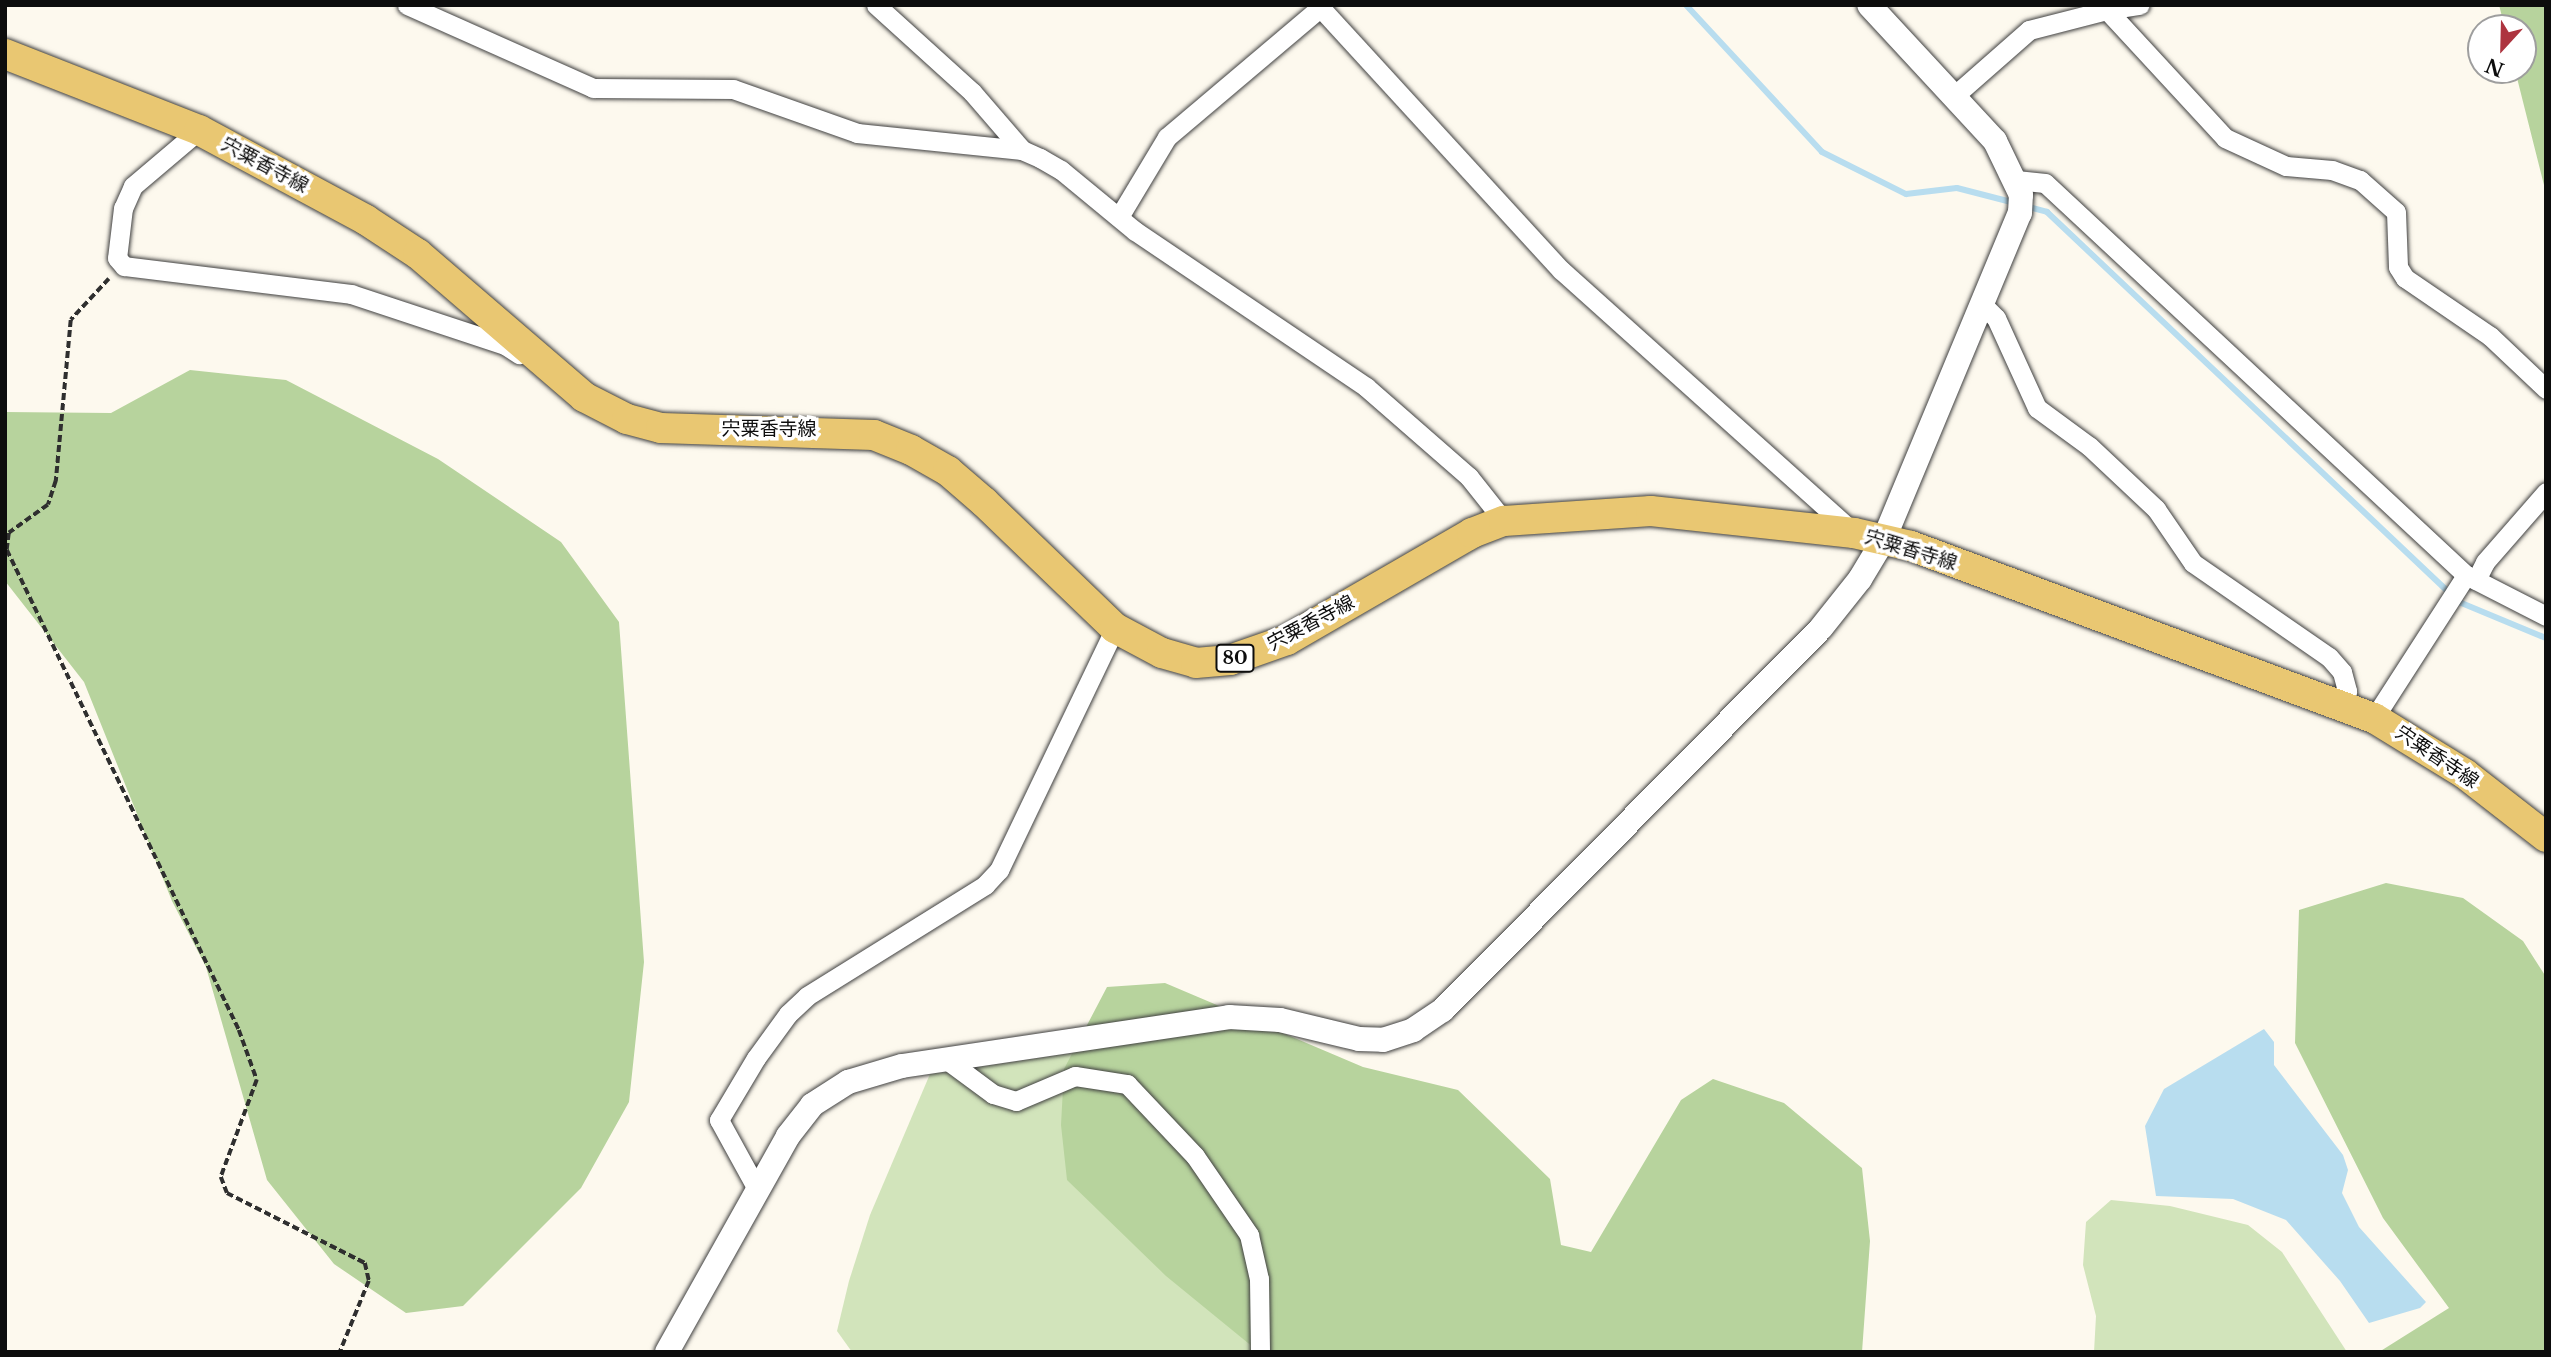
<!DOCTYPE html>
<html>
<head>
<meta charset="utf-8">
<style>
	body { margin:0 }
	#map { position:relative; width:2551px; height:1357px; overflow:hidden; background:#fdf9ee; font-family:"Libre Baskerville","Noto Sans JP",serif }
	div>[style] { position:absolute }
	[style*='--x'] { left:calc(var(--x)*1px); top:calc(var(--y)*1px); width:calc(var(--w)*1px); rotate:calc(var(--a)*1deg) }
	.green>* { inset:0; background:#d2e4bb }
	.forest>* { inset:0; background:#b7d39d }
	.water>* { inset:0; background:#b8ddef }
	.stream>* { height:6px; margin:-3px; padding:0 3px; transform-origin:3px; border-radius:3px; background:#b8ddef }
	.path>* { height:3.5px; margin-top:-1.75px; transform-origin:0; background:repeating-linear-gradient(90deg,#2f2f2f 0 7px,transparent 0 10.5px) }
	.roads { filter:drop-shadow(0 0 2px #404040) drop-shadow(0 0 2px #404040) }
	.minor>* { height:19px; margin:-9.5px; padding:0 9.5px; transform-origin:9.5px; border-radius:9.5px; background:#fff }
	.tertiary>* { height:24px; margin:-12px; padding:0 12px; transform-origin:12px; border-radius:12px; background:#fff }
	.primary>* { height:30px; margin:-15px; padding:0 15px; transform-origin:15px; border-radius:15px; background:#e9c772 }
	span { translate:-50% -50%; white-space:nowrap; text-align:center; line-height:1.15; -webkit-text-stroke:7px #fff; paint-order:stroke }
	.shield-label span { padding:2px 5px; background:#fff; border:2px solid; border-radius:5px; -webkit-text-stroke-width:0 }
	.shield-label { font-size:18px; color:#0d0d0d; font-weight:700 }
	.street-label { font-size:19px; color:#0d0d0d }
	.frame { position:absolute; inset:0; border:7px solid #0d0d0d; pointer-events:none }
	.north { position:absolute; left:2467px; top:14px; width:70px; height:70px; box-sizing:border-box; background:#fff; border:2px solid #9e9e9e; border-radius:50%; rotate:202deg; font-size:19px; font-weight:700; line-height:28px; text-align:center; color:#0d0d0d }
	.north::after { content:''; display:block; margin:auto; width:24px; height:32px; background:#ad343f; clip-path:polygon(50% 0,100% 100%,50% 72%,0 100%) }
</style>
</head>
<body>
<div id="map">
	<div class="green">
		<i style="clip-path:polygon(1092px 1050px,1282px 1352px,852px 1352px,837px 1331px,849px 1281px,870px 1215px,930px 1074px)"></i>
		<i style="clip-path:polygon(2111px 1200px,2170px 1206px,2248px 1225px,2282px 1252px,2347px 1352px,2094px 1352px,2096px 1316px,2083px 1265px,2086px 1222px)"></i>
	</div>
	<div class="forest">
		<i style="clip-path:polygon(2499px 5px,2546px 5px,2546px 193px,2515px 70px,2523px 70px,2523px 28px,2505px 28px)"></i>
		<i style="clip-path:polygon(190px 370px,286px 380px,438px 459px,561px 542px,619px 622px,644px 962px,629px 1102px,581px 1188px,463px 1306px,406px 1313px,334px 1264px,267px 1180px,206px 967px,172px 901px,84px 682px,5px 581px,5px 412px,111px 413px)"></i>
		<i style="clip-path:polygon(2386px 883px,2463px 898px,2523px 941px,2546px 977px,2546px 1352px,2379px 1352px,2449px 1308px,2383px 1218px,2295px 1043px,2299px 910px)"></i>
		<i style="clip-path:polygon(1165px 983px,1363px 1067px,1458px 1090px,1550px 1179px,1561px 1245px,1591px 1252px,1681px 1100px,1713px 1079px,1784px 1103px,1862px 1168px,1870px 1241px,1862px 1352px,1259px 1352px,1166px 1276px,1067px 1180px,1061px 1125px,1064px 1069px,1107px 987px)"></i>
	</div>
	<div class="water">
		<i style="clip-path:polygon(2264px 1029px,2274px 1042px,2274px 1065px,2343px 1155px,2348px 1170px,2342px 1193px,2359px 1227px,2426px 1302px,2420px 1308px,2369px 1323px,2340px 1281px,2286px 1220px,2233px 1199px,2156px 1196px,2145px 1126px,2164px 1089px)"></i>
	</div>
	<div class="stream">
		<i style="--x:1686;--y:5;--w:200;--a:47.2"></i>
		<i style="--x:1822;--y:152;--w:94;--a:26.6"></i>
		<i style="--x:1906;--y:194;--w:51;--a:-6.7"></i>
		<i style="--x:1957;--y:188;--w:60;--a:14.5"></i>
		<i style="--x:2025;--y:206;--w:23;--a:15"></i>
		<i style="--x:2047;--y:212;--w:567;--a:43.43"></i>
		<i style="--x:2459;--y:602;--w:94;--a:22.5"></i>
	</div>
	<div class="path">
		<i style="--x:109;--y:279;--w:56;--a:132.8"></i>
		<i style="--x:71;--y:320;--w:162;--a:95.3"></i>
		<i style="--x:56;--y:481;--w:25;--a:108"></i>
		<i style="--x:48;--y:505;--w:48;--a:144.3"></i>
		<i style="--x:9;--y:533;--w:17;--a:97"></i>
		<i style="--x:7;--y:550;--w:533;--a:64.2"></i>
		<i style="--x:239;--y:1030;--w:53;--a:70.2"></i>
		<i style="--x:257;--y:1080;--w:103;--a:110.4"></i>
		<i style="--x:221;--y:1177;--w:17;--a:69"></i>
		<i style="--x:227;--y:1193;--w:155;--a:26.9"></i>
		<i style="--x:365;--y:1263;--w:18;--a:77"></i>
		<i style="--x:369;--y:1281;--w:77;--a:112.2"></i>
	</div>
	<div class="roads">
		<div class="minor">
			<i style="--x:407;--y:5;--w:204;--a:24"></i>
			<i style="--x:593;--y:88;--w:140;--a:0.4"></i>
			<i style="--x:733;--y:89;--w:132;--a:19.5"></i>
			<i style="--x:857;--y:133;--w:166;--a:5.9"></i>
			<i style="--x:1022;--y:150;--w:20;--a:24"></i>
			<i style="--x:1040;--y:158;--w:24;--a:30"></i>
			<i style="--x:1061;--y:170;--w:96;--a:39.5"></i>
			<i style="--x:1135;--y:231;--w:279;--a:34"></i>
			<i style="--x:1366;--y:387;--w:137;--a:41.1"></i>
			<i style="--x:1469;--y:477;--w:56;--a:51.5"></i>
			<i style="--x:876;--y:5;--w:130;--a:42.2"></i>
			<i style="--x:972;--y:92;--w:77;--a:49.2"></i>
			<i style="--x:1318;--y:5;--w:360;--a:47.5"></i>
			<i style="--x:1561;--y:270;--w:392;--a:41.9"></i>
			<i style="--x:2107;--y:10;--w:33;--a:-9"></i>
			<i style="--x:1954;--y:96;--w:100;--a:-41.3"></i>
			<i style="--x:2029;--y:30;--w:81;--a:-14.4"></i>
			<i style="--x:2107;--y:10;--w:174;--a:47.3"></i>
			<i style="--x:2225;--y:138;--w:67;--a:24.7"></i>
			<i style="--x:2286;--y:166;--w:46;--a:5"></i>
			<i style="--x:2332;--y:170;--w:30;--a:20"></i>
			<i style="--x:2360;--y:180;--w:48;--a:41.6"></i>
			<i style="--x:2396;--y:212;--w:55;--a:87.9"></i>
			<i style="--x:2398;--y:267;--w:13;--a:58"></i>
			<i style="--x:2405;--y:278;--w:103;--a:34.3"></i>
			<i style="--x:2490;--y:336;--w:77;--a:43.4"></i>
			<i style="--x:199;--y:130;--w:87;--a:139.7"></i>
			<i style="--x:133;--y:186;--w:24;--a:114"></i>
			<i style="--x:123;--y:208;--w:50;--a:96.8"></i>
			<i style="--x:117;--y:258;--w:11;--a:49"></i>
			<i style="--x:124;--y:266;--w:229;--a:7"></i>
			<i style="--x:351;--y:294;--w:162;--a:18.3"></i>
			<i style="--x:505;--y:345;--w:17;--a:33"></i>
			<i style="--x:2016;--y:180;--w:29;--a:6"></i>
			<i style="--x:2045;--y:183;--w:575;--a:42.96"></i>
			<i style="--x:2466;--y:575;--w:90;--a:27.1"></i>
			<i style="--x:1119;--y:217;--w:93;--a:-59"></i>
			<i style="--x:1167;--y:137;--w:204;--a:-40.2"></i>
			<i style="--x:1983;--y:305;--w:18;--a:45"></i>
			<i style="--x:1996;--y:318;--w:99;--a:65.5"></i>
			<i style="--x:2037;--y:408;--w:64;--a:36.2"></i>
			<i style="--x:2089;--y:446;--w:92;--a:43.2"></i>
			<i style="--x:2156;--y:509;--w:65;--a:55.6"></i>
			<i style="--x:2193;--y:563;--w:165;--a:34.7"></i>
			<i style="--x:2329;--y:657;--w:20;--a:49"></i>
			<i style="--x:2342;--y:672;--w:20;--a:75"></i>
			<i style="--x:2347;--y:691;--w:16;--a:104"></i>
			<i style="--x:2476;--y:580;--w:20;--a:-63"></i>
			<i style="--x:2485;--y:562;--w:93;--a:-48.9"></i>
			<i style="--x:2374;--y:718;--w:170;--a:-57.2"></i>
			<i style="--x:947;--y:1060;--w:57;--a:36.5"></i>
			<i style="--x:993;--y:1094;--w:24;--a:17"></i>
			<i style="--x:1016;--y:1101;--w:64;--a:-23"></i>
			<i style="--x:1075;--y:1076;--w:53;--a:8.7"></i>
			<i style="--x:1127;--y:1084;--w:99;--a:46.6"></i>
			<i style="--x:1195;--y:1156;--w:96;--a:55.6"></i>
			<i style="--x:1249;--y:1235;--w:45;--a:77.2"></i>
			<i style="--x:1259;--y:1279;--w:73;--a:89.2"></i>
			<i style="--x:757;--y:1189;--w:79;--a:-118.8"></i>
			<i style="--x:719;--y:1120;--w:72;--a:-59.2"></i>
			<i style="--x:756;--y:1058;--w:54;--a:-54"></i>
			<i style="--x:788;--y:1014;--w:26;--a:-43"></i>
			<i style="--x:807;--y:996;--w:210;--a:-31.9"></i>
			<i style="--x:985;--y:885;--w:21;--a:-47"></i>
			<i style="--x:999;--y:870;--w:268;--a:-64.4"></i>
		</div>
		<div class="tertiary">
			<i style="--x:667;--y:1352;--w:248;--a:-60.7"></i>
			<i style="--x:788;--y:1136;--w:39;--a:-52"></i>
			<i style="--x:812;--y:1105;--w:43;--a:-32.6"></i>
			<i style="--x:848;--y:1082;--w:56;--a:-16.5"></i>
			<i style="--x:902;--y:1066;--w:331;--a:-8.5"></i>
			<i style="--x:1229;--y:1017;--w:51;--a:3.4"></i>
			<i style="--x:1280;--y:1020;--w:81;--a:13.5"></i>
			<i style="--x:1359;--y:1039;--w:24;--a:2"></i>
			<i style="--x:1383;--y:1040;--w:32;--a:-18"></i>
			<i style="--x:1413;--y:1030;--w:36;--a:-34"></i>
			<i style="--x:1443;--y:1010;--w:537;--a:-45.3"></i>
			<i style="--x:1821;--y:628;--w:63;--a:-51.5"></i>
			<i style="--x:1860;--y:579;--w:47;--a:-59"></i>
			<i style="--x:1884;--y:539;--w:353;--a:-67.4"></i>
			<i style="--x:2020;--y:213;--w:18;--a:-87"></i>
			<i style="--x:2021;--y:195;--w:60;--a:-115.7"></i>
			<i style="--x:1995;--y:141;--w:185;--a:-132.8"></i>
		</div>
		<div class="primary">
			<i style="--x:5;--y:54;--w:208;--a:21.4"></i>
			<i style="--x:199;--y:130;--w:190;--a:28.3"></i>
			<i style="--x:366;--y:220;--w:62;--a:33.2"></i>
			<i style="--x:418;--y:254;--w:219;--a:40.7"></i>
			<i style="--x:584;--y:397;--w:48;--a:27.1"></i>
			<i style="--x:627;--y:419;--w:35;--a:15"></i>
			<i style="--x:661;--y:428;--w:213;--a:1.9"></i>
			<i style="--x:874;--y:435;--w:40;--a:22"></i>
			<i style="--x:911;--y:450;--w:43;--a:29.6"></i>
			<i style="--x:948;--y:471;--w:48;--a:40.7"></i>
			<i style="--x:984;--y:502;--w:182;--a:43.9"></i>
			<i style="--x:1115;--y:628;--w:53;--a:28"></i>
			<i style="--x:1162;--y:653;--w:35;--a:16"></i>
			<i style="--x:1196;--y:663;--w:34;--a:-5"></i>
			<i style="--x:1230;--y:660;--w:60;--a:-19.3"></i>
			<i style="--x:1287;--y:640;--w:214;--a:-30"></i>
			<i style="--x:1472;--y:533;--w:34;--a:-21"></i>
			<i style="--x:1504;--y:521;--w:147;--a:-3.9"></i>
			<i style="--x:1651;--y:511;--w:204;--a:6.2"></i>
			<i style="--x:1854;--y:533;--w:58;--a:12.8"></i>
			<i style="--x:1911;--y:546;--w:494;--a:20.4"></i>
			<i style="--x:2374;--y:718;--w:107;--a:31.6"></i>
			<i style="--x:2465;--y:774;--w:103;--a:37.9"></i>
		</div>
	</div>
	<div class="shield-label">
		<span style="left:1235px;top:658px">80</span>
	</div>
	<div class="street-label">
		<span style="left:265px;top:165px;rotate:28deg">宍粟香寺線</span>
		<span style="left:769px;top:429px">宍粟香寺線</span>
		<span style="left:1911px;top:550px;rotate:17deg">宍粟香寺線</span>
		<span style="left:1311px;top:623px;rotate:-28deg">宍粟香寺線</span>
		<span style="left:2437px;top:757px;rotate:34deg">宍粟香寺線</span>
	</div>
	<div class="frame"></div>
	<div class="north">N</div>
</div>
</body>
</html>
